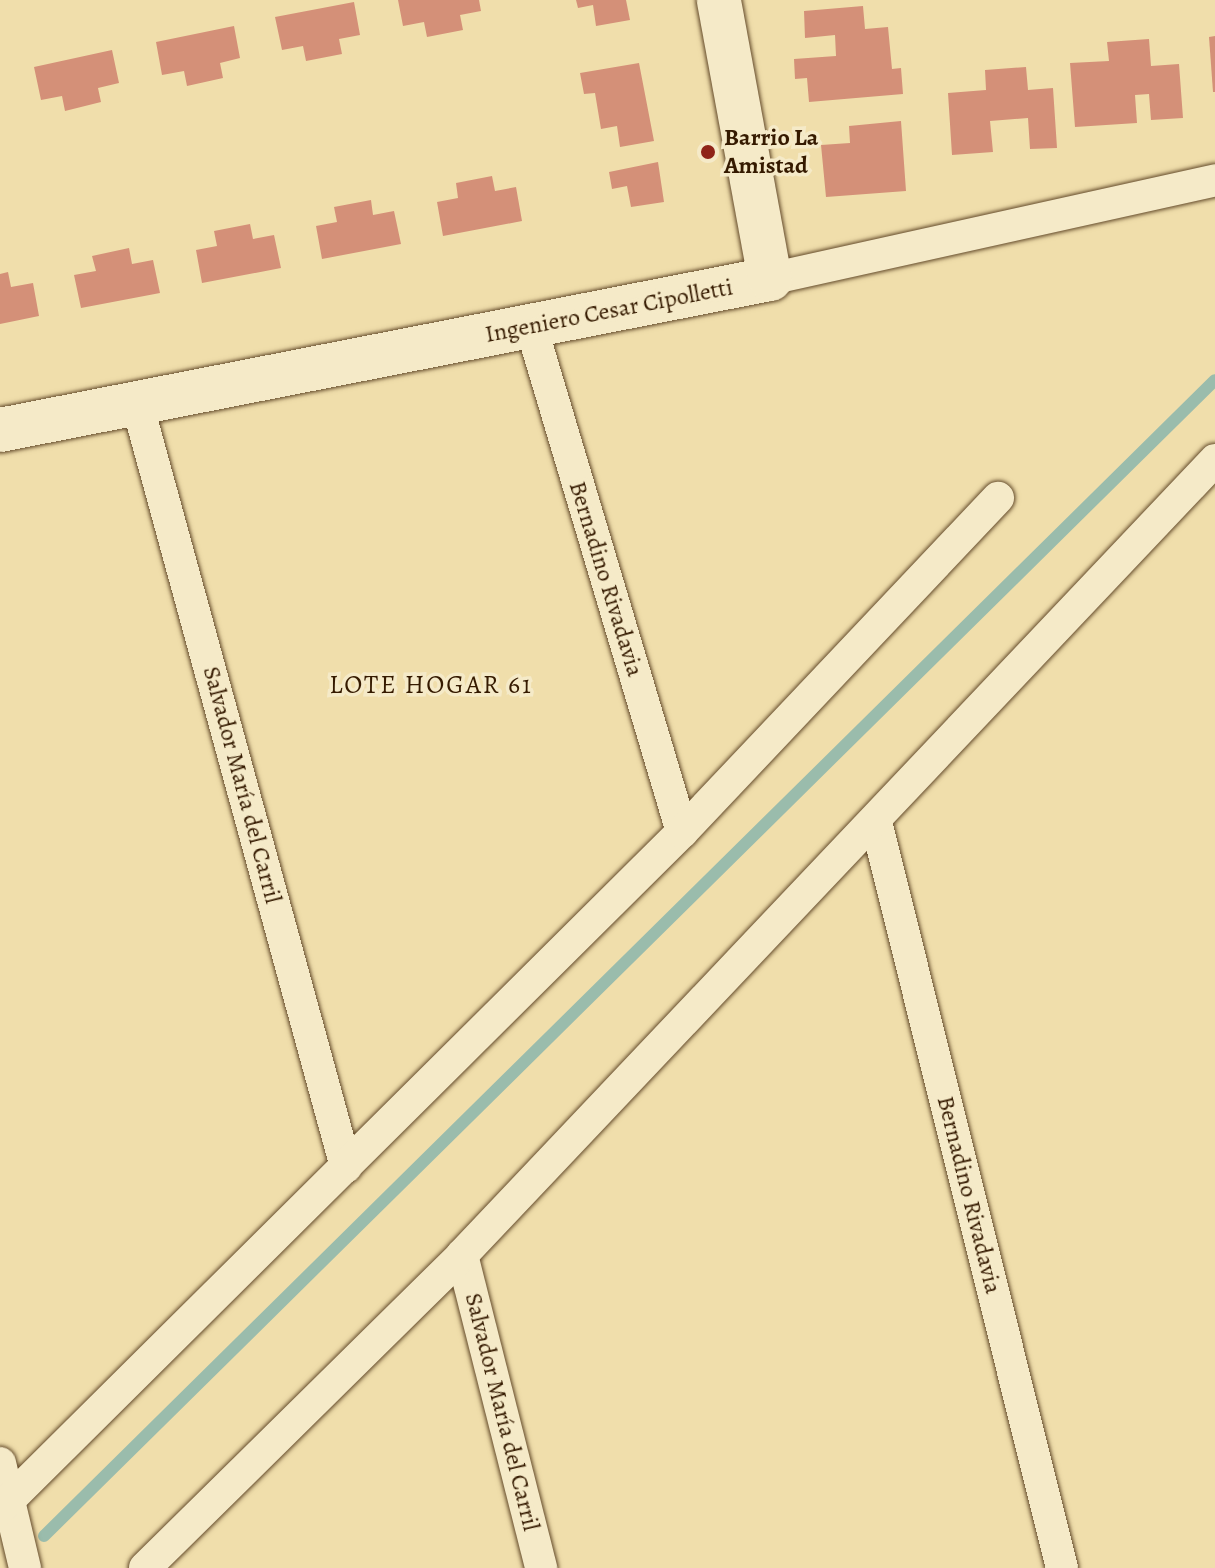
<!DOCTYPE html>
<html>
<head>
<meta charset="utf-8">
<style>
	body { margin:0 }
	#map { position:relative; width:1215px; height:1568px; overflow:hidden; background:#f0deab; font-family:Alegreya,serif }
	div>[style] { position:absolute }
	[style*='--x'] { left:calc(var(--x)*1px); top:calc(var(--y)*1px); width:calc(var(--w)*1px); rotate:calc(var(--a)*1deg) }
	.stream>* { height:12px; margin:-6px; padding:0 6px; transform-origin:6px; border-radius:6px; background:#9abcac }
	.building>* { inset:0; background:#d49078 }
	.roads { filter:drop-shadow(0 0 2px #644b2b) drop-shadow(0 0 2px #644b2b) }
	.street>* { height:32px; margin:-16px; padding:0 16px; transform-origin:16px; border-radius:16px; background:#f5eac8 }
	.secondary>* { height:44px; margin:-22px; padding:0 22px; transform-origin:22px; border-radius:22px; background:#f5eac8 }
	.dots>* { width:22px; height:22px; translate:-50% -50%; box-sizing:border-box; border:4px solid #f5eac8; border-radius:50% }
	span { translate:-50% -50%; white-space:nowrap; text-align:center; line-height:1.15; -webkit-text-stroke:7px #f5eac8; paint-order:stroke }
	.poi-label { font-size:24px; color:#351a00; font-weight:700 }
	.left { translate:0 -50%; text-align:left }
	.street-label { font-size:24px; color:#351a00 }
	.neighbourhood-label { font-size:26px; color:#351a00; letter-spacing:2px }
</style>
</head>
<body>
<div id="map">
	<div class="stream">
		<i style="--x:44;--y:1536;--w:1645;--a:-44.63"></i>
	</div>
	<div class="building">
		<i style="clip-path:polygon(398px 0,479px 0,481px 11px,460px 15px,463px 30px,427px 37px,424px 22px,403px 26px)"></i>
		<i style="clip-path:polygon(576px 0,626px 0,630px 20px,596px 26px,593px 5px,578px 8px)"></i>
		<i style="clip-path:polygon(354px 2px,360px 35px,339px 39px,342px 54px,306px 61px,303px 46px,282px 50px,275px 17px)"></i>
		<i style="clip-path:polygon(863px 6px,865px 29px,888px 27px,892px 69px,901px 68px,903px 94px,809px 102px,807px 78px,795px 79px,794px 59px,836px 56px,835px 35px,805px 38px,804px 11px)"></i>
		<i style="clip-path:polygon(234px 26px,240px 58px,220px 63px,223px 78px,187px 86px,184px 71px,162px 75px,156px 42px)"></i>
		<i style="clip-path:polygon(1215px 36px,1215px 92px,1213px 92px,1209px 37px)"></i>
		<i style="clip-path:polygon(1149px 39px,1151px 66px,1179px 64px,1183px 118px,1151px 120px,1149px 94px,1135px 95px,1137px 123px,1075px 127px,1070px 63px,1109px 61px,1107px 42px)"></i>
		<i style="clip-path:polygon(112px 50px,119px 83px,98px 88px,101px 102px,65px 111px,62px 96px,41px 100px,34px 67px)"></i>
		<i style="clip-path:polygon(639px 63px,654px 141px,620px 147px,617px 126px,601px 129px,595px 93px,584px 94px,580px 73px)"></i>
		<i style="clip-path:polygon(1026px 67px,1028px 90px,1053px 88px,1057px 148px,1030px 149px,1028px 118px,990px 121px,993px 152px,952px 155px,948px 93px,986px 90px,985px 70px)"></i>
		<i style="clip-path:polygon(901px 121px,906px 191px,826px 197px,821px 145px,850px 143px,849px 126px)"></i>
		<i style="clip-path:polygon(658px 162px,664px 202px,631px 207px,627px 186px,612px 189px,609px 172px)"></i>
		<i style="clip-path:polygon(492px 176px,495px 191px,516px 187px,522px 221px,443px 236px,437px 202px,458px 198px,456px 183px)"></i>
		<i style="clip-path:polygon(371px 200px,373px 215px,394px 211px,401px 244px,322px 259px,316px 226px,337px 222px,334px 207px)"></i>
		<i style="clip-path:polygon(250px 224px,253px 239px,274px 235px,281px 268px,202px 283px,196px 250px,217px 246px,214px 231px)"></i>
		<i style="clip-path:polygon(129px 248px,132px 264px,153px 260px,160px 293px,81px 308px,74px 275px,96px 271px,92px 256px)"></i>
		<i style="clip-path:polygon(8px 272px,11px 287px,33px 283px,39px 316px,0 324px,0 274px)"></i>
	</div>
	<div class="roads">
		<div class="street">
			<i style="--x:770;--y:279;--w:456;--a:-12.5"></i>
			<i style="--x:531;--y:326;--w:528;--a:73.38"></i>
			<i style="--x:137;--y:403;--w:792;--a:74.7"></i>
			<i style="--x:876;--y:822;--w:769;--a:76"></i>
			<i style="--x:462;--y:1255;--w:323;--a:75.8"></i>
			<i style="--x:0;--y:1463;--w:108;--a:76.6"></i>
			<i style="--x:0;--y:1509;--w:961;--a:-44.79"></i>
			<i style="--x:682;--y:832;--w:460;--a:-46.6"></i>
			<i style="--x:145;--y:1568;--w:445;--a:-44.6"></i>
			<i style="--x:462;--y:1255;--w:1095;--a:-46.55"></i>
		</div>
		<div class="secondary">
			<i style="--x:0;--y:430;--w:785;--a:-11.1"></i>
			<i style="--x:770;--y:279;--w:284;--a:-100.4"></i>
		</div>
	</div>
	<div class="dots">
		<i style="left:708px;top:152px;background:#8f2418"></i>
	</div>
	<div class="poi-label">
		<span class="left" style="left:724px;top:152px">Barrio La<br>Amistad</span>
	</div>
	<div class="street-label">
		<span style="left:609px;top:311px;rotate:-11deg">Ingeniero Cesar Cipolletti</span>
		<span style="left:606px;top:579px;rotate:73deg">Bernadino Rivadavia</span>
		<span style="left:242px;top:785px;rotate:75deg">Salvador María del Carril</span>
		<span style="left:969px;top:1195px;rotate:76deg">Bernadino Rivadavia</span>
		<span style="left:502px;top:1412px;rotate:76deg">Salvador María del Carril</span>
	</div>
	<div class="neighbourhood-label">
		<span style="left:431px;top:685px">LOTE HOGAR 61</span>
	</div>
</div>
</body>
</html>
